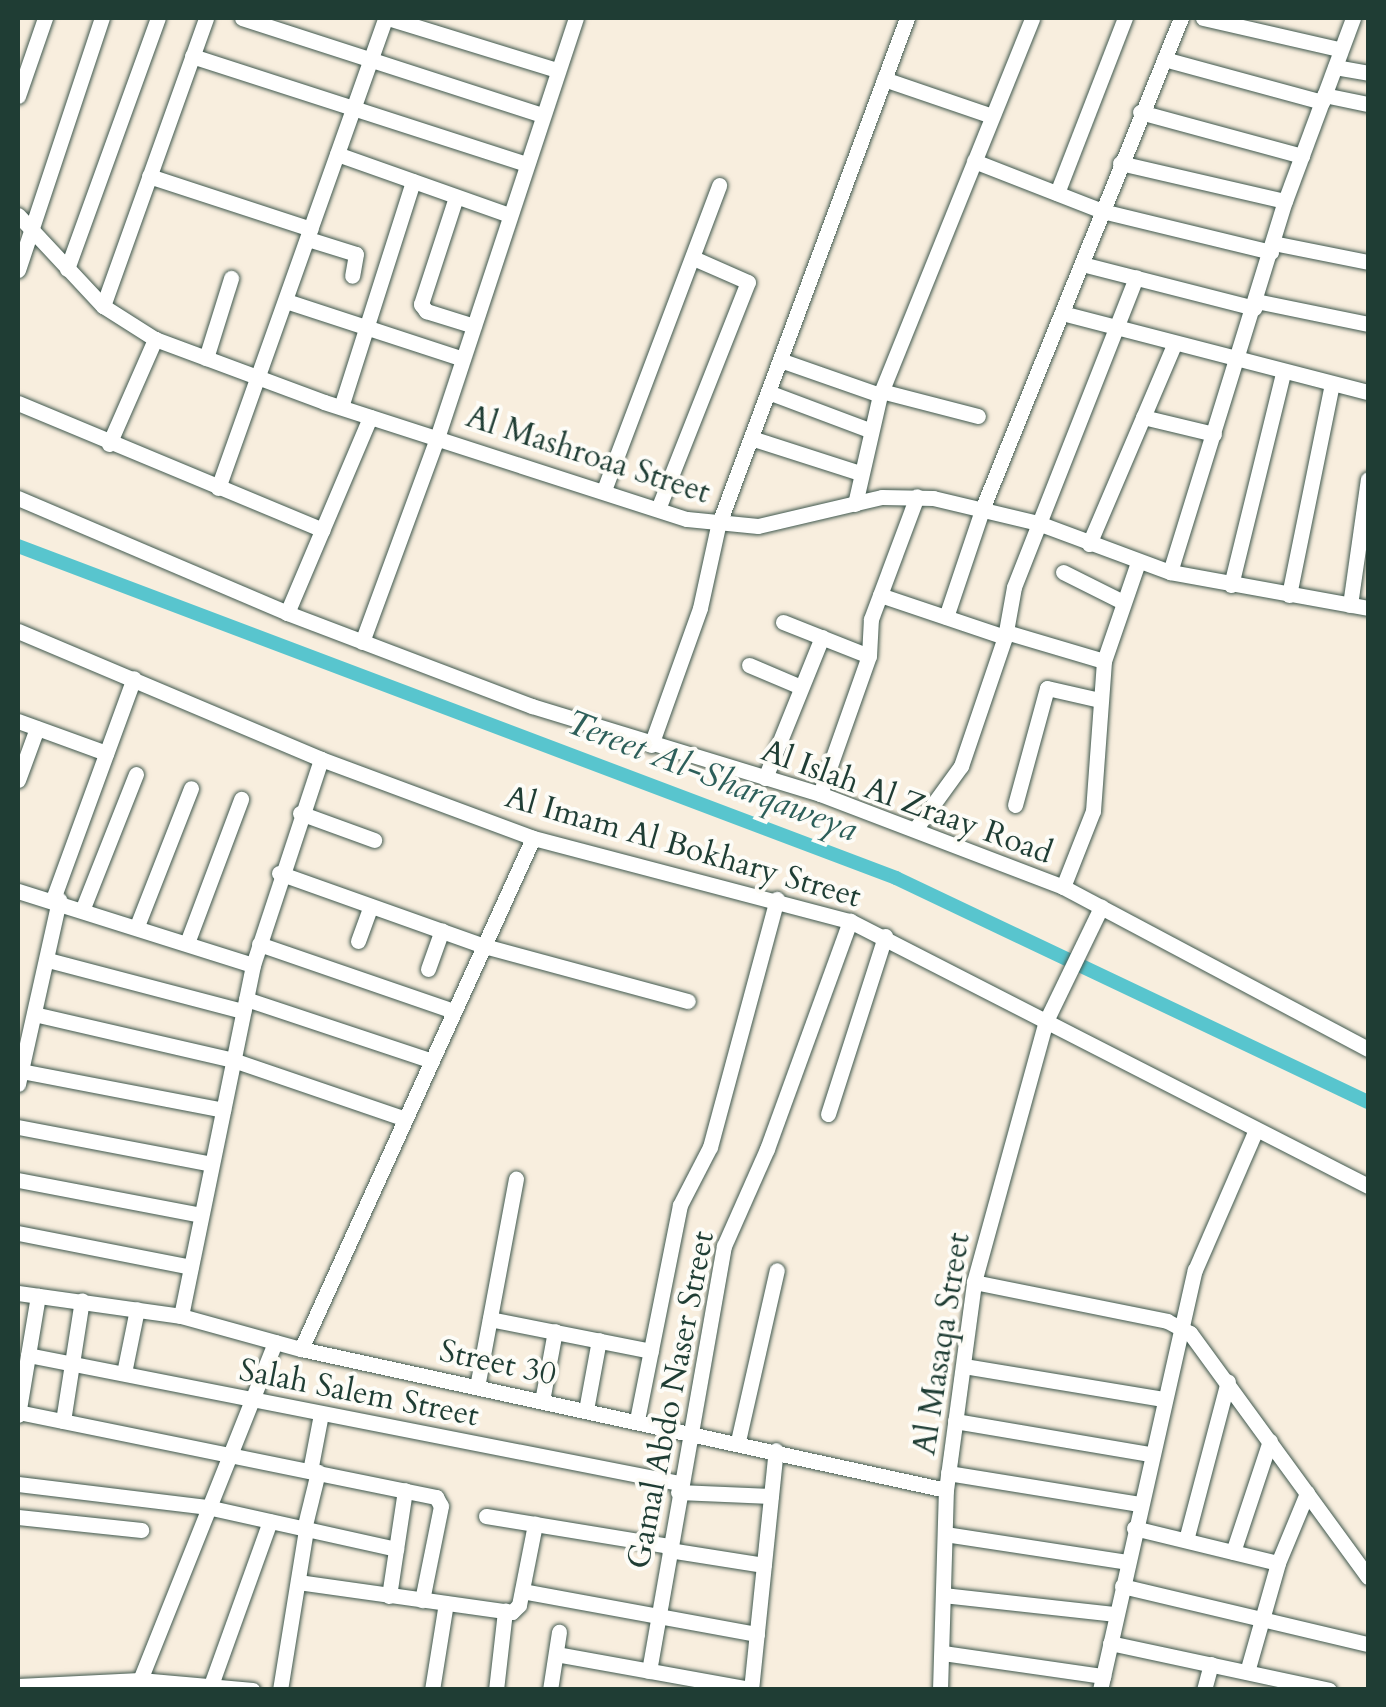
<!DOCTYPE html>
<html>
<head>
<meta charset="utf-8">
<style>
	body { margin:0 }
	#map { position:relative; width:1386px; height:1707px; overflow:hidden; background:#f8eede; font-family:Cardo,serif }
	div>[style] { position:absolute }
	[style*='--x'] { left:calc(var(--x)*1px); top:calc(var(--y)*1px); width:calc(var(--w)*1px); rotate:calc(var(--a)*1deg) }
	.canal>* { height:14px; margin:-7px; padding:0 7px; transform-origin:7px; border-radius:7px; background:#58c5ce }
	.roads { filter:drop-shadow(0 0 2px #40584e) drop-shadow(0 0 2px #40584e) }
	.minor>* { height:15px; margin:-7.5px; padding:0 7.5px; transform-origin:7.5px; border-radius:7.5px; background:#fff }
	span { translate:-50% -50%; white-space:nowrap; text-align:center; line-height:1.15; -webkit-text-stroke:8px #fdfcf7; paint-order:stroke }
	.street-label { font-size:32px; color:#1f3d34 }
	.water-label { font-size:35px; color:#2d5f5a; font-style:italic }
	.frame { position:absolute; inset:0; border:20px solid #1f3d34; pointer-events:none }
</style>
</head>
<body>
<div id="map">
	<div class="canal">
		<i style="--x:18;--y:546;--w:939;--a:20.71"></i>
		<i style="--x:896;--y:878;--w:522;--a:25.39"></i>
	</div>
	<div class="roads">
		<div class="minor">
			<i style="--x:242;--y:18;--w:315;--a:17.9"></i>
			<i style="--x:388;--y:18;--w:177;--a:17.1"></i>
			<i style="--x:1203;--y:18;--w:139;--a:12.9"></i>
			<i style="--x:192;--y:56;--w:351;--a:17.9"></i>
			<i style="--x:1164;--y:59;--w:164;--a:15.2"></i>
			<i style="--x:1335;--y:67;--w:34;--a:10"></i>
			<i style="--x:884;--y:79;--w:114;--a:18.9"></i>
			<i style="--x:1324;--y:95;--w:45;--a:11.6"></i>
			<i style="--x:18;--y:96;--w:83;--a:-70.9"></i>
			<i style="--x:1140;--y:112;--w:168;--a:15.2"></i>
			<i style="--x:337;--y:154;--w:182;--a:19.5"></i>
			<i style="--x:974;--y:161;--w:137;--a:21.3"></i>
			<i style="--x:1102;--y:211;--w:174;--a:13.6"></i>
			<i style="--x:1120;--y:163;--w:169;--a:13"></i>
			<i style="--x:149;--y:176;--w:170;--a:18.1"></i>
			<i style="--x:1057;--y:193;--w:188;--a:-68.8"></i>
			<i style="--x:456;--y:197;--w:113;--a:108.1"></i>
			<i style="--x:421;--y:304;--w:9;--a:54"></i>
			<i style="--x:426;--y:311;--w:50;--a:17.4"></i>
			<i style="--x:18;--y:215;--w:125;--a:47"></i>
			<i style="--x:103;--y:306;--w:62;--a:32.4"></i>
			<i style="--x:155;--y:339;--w:180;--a:20.4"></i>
			<i style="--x:324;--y:402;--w:381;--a:17.9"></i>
			<i style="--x:687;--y:519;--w:71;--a:5.6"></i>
			<i style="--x:758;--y:526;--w:127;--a:-13.2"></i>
			<i style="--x:882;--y:497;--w:51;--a:1.1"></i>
			<i style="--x:933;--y:498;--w:108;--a:13.4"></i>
			<i style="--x:1038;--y:523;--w:141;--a:20.4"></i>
			<i style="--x:1170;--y:572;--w:201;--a:10.3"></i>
			<i style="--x:308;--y:239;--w:50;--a:17.4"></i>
			<i style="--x:356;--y:254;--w:22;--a:100"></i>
			<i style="--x:1273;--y:243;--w:97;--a:11.3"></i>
			<i style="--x:1082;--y:264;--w:178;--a:14.3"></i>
			<i style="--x:67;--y:269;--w:267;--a:-70.1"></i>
			<i style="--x:18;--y:270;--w:266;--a:-71.6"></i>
			<i style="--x:286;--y:301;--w:186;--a:18.1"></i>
			<i style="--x:1256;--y:301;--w:114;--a:11.6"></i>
			<i style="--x:103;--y:306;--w:306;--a:-70.3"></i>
			<i style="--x:1062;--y:313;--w:316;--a:14.5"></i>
			<i style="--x:206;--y:358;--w:84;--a:-72.6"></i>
			<i style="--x:780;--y:360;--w:106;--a:19.3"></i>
			<i style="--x:881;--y:391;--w:100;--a:14.5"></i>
			<i style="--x:768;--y:392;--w:108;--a:20.6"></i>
			<i style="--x:18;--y:403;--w:330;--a:22.6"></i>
			<i style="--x:341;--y:407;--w:237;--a:-72.3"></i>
			<i style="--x:1143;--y:417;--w:73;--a:13.5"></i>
			<i style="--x:751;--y:438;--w:114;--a:17.8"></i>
			<i style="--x:109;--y:444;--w:115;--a:-66.3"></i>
			<i style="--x:218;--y:488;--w:499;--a:-70.4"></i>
			<i style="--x:604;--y:490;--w:326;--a:-69.3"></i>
			<i style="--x:18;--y:498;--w:293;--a:23.1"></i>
			<i style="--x:287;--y:613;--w:262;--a:20.8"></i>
			<i style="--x:532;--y:706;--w:301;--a:17"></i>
			<i style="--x:820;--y:794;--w:260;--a:20.9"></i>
			<i style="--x:1063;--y:887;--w:345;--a:28"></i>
			<i style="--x:855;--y:504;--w:112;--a:-77.1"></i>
			<i style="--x:880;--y:395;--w:406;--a:-68"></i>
			<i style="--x:658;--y:509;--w:244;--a:-68.4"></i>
			<i style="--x:748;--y:282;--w:60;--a:-156.4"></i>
			<i style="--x:1089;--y:544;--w:216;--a:-66.9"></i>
			<i style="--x:1063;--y:572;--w:67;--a:26.6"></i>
			<i style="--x:1170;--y:572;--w:388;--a:-72.8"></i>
			<i style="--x:1285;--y:201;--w:195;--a:-69.6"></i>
			<i style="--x:1231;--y:585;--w:217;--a:-76.2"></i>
			<i style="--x:880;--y:595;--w:132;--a:18.6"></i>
			<i style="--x:1289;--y:595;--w:215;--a:-78.5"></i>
			<i style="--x:1350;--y:605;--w:127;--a:-81.9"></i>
			<i style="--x:287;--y:613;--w:213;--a:-67"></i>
			<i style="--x:946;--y:617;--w:116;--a:-71.4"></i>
			<i style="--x:983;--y:507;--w:528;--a:-67.96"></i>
			<i style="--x:783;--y:622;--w:92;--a:21.6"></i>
			<i style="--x:18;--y:631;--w:329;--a:22.9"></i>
			<i style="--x:321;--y:759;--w:226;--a:20.4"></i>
			<i style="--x:533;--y:838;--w:328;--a:14.7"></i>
			<i style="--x:850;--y:921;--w:582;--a:27.09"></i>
			<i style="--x:1006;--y:632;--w:102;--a:16.5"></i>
			<i style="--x:362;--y:642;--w:221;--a:-69.8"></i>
			<i style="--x:438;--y:435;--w:439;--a:-71.7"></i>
			<i style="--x:749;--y:665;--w:56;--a:22.9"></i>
			<i style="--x:18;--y:721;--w:94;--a:20"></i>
			<i style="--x:651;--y:745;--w:145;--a:-70.3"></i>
			<i style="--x:700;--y:608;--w:84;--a:-77.6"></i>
			<i style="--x:718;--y:526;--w:542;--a:-69.59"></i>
			<i style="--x:765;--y:778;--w:152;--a:-68"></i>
			<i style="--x:18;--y:780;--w:55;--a:-69.9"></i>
			<i style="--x:820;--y:794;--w:146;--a:-70.5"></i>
			<i style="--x:869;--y:656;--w:37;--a:-87"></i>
			<i style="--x:871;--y:619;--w:131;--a:-69.5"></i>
			<i style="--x:1015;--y:805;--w:121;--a:-74.7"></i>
			<i style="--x:1047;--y:688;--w:54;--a:12.8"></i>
			<i style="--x:300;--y:813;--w:79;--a:20"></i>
			<i style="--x:916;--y:828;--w:77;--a:-54"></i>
			<i style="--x:961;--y:766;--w:136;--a:-71.2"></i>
			<i style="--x:1005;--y:637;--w:51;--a:-79.8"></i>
			<i style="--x:1014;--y:587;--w:333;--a:-68.5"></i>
			<i style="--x:279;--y:873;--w:218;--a:19.6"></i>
			<i style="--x:484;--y:946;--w:211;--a:15.1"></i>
			<i style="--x:1063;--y:887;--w:82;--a:-68.5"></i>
			<i style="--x:1093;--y:811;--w:150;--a:-85.8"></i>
			<i style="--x:1104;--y:661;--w:105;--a:-71"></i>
			<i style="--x:18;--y:891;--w:246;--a:17.5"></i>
			<i style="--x:53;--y:899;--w:235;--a:-69.9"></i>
			<i style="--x:83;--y:908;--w:144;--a:-68.4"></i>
			<i style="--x:137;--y:926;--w:148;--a:-68.6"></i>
			<i style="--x:358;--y:941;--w:37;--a:-70"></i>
			<i style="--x:187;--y:943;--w:154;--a:-69.4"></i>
			<i style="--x:259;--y:944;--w:206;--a:19"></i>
			<i style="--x:48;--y:960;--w:202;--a:14.7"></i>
			<i style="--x:428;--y:969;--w:41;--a:-70.3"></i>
			<i style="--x:246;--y:999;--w:196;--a:18.4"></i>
			<i style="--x:34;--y:1014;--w:204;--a:13"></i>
			<i style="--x:233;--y:1060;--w:182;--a:18.9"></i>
			<i style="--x:21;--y:1071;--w:206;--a:10.9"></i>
			<i style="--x:18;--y:1084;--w:189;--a:-77.4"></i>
			<i style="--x:828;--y:1114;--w:187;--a:-72.2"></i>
			<i style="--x:18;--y:1127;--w:197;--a:10.8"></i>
			<i style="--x:18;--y:1180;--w:186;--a:10.8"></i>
			<i style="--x:18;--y:1233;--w:176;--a:11.1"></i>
			<i style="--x:974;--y:1282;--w:197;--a:11.4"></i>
			<i style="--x:1167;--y:1321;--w:26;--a:28"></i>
			<i style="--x:1190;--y:1333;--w:302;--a:53.9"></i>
			<i style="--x:18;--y:1293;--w:165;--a:8"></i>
			<i style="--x:181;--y:1316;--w:124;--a:15.4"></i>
			<i style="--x:301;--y:1349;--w:660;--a:12.33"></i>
			<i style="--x:181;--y:1316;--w:358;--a:-78.4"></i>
			<i style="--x:253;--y:965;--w:217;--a:-71.7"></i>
			<i style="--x:490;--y:1319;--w:164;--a:11.2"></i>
			<i style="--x:301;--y:1349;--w:561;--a:-65.58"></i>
			<i style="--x:28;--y:1355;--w:663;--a:11.12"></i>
			<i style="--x:964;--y:1366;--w:202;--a:9.4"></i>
			<i style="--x:124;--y:1373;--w:65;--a:-78.5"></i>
			<i style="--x:477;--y:1387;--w:212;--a:-79.4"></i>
			<i style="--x:542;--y:1401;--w:71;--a:-79.5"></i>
			<i style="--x:586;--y:1410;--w:71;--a:-79.5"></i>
			<i style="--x:18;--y:1412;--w:427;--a:11.5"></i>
			<i style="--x:436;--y:1497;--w:10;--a:61"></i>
			<i style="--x:441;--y:1506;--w:96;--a:101.4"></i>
			<i style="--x:18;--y:1415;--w:121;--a:-80.5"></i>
			<i style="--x:637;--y:1420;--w:219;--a:-78.7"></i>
			<i style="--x:680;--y:1205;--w:65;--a:-62.7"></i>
			<i style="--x:710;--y:1147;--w:257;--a:-74.9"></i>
			<i style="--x:63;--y:1421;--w:122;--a:-81.1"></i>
			<i style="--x:955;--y:1421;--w:198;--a:9.6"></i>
			<i style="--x:738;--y:1441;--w:175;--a:-77.2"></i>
			<i style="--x:310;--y:1471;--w:58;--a:-79.1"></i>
			<i style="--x:948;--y:1473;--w:194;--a:9.2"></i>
			<i style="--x:18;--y:1484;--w:190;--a:6.9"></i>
			<i style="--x:207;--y:1507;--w:194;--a:12.5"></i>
			<i style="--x:678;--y:1492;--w:93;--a:2.5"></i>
			<i style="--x:486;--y:1516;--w:185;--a:9.3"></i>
			<i style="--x:18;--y:1517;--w:124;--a:6"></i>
			<i style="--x:1134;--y:1528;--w:148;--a:13.7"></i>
			<i style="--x:304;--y:1529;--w:59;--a:-76.2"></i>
			<i style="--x:945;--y:1534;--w:184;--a:8.7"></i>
			<i style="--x:1186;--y:1540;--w:164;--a:-75.2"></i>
			<i style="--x:669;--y:1550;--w:96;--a:9"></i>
			<i style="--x:1233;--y:1552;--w:117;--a:-71.6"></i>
			<i style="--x:298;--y:1582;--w:216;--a:8"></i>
			<i style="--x:512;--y:1612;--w:10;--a:-45"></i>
			<i style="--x:519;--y:1605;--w:83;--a:-78.8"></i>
			<i style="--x:1122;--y:1586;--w:253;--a:13.3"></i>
			<i style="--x:522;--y:1591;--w:239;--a:10.4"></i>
			<i style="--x:943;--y:1595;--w:174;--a:6.3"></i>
			<i style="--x:389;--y:1596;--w:107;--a:-81.4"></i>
			<i style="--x:1110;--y:1643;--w:224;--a:12.1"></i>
			<i style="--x:943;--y:1653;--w:162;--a:8.2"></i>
			<i style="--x:556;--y:1654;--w:198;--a:10.2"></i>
			<i style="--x:649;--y:1671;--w:432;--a:-80"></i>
			<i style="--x:724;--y:1246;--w:106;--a:-66.1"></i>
			<i style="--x:767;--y:1149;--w:243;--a:-70"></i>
			<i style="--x:1247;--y:1672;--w:113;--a:-74.1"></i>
			<i style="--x:1278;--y:1563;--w:76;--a:-67.5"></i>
			<i style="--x:140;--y:1680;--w:364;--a:-68.2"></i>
			<i style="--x:211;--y:1685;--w:174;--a:-70.2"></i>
			<i style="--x:18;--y:1686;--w:122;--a:-2.8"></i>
			<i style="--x:140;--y:1680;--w:113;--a:5.1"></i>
			<i style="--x:280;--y:1690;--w:162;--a:-80.8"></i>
			<i style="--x:432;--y:1690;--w:88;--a:-80.9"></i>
			<i style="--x:496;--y:1690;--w:80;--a:-83.5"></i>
			<i style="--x:550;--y:1690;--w:59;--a:-81.2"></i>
			<i style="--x:751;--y:1690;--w:241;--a:-84.1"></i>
			<i style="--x:940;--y:1690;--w:200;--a:-88.3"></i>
			<i style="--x:946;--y:1490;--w:210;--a:-82.3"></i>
			<i style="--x:974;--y:1282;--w:271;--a:-74.6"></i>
			<i style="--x:1046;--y:1021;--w:127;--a:-64.2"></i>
			<i style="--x:1100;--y:1690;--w:431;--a:-77.3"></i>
			<i style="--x:1195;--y:1270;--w:153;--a:-66.5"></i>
			<i style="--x:1204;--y:1690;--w:27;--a:-75"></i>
		</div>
	</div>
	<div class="street-label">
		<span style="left:588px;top:455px;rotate:18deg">Al Mashroaa Street</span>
		<span style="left:907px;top:802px;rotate:20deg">Al Islah Al Zraay Road</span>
		<span style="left:683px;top:847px;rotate:16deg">Al Imam Al Bokhary Street</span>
		<span style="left:942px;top:1344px;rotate:-81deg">Al Masaqa Street</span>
		<span style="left:498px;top:1363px;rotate:12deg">Street 30</span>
		<span style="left:359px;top:1393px;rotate:11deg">Salah Salem Street</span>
		<span style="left:671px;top:1400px;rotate:-79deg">Gamal Abdo Naser Street</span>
	</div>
	<div class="water-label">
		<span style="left:712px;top:776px;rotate:21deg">Tereet Al-Sharqaweya</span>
	</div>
	<div class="frame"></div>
</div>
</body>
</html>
